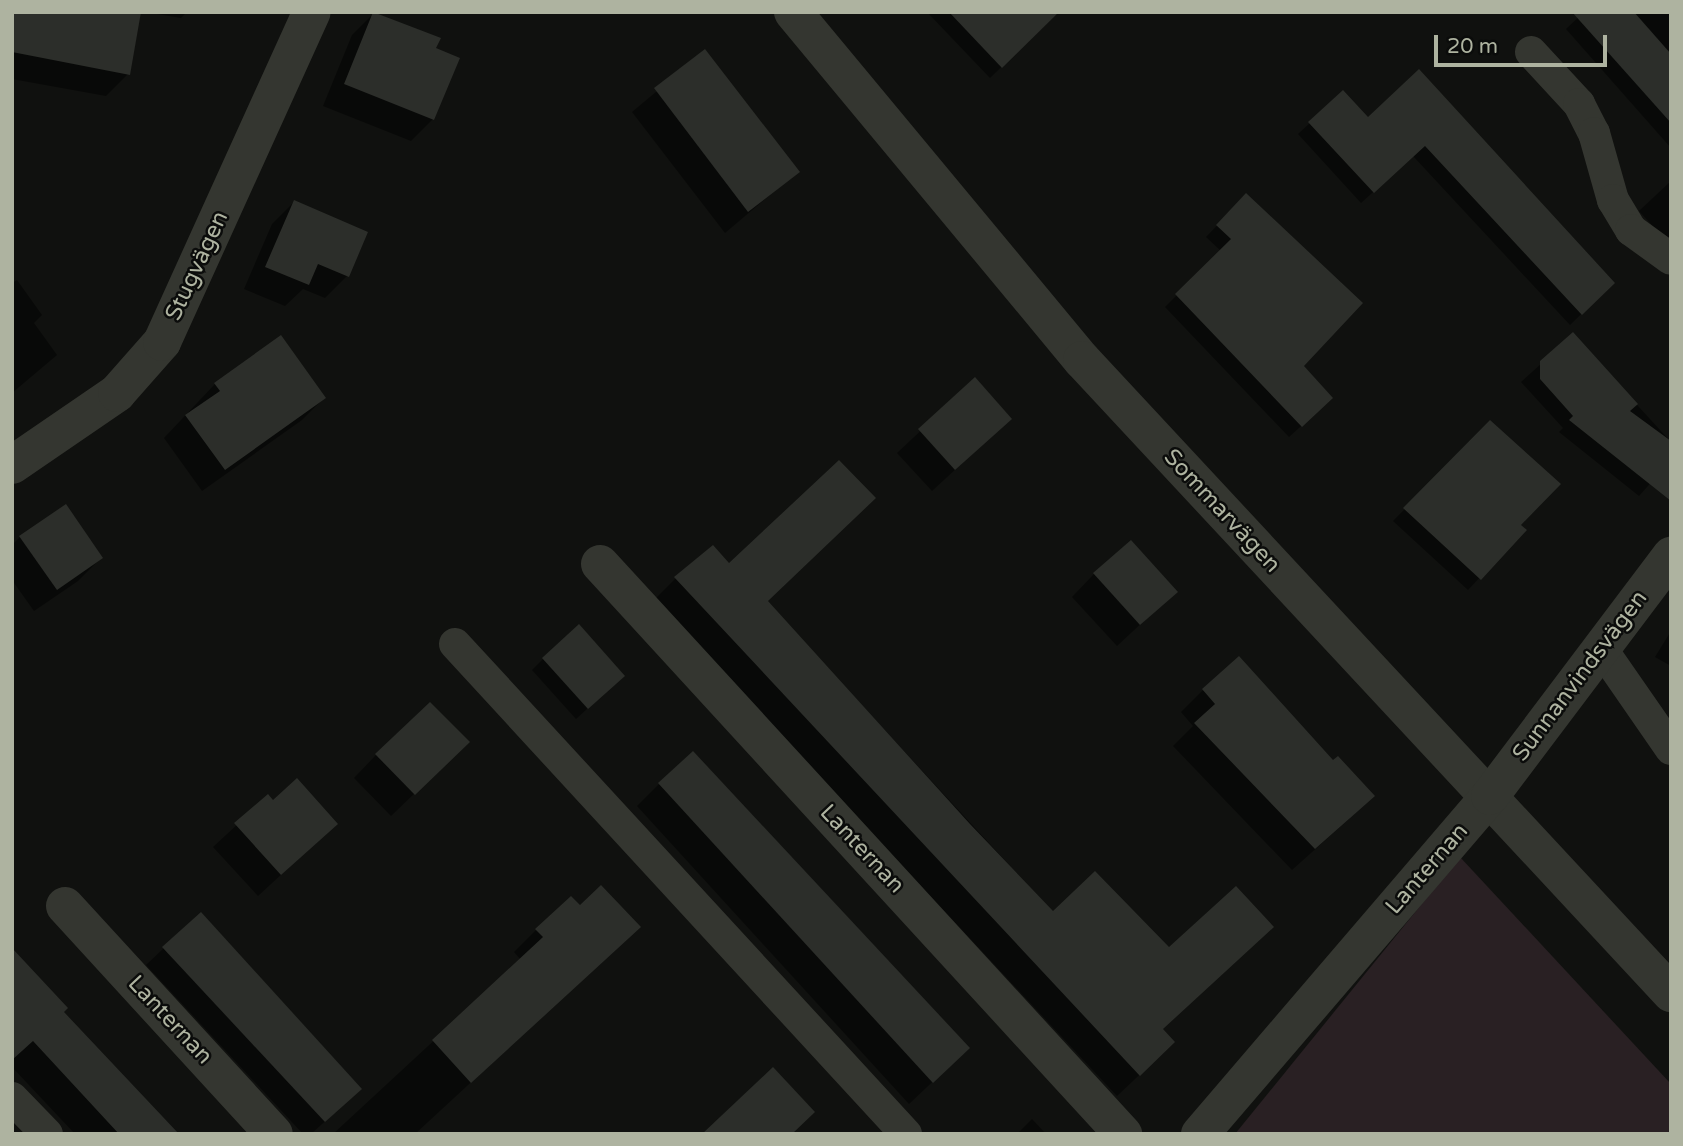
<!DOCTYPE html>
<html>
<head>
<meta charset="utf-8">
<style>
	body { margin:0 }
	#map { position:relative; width:1683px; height:1146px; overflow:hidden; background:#10110f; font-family:"Varela Round",sans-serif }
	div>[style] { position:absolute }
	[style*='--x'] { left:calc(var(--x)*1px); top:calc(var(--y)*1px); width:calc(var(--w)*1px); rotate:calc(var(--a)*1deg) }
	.green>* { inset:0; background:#292023 }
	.shadow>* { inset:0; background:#0007 }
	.building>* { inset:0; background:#2c2e2a }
	.lane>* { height:32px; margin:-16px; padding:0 16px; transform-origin:16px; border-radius:16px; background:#343630 }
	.street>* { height:38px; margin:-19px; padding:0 19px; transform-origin:19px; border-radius:19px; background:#343630 }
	span { translate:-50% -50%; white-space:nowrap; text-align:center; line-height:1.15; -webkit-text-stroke:5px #0b0c0b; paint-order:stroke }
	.street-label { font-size:23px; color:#aeb3a0 }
	.frame { position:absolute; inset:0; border:14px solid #aeb3a0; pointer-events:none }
	.scale { position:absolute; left:1434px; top:35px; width:173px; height:32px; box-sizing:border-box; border:4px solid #aeb3a0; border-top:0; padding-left:9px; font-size:21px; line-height:24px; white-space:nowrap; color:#aeb3a0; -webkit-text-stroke:5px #0b0c0b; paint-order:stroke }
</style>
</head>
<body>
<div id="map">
	<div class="green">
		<i style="clip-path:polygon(1460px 857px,1671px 1084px,1671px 1134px,1235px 1134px)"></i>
	</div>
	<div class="shadow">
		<i style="clip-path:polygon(12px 12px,128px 74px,106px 96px,12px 79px)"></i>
		<i style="clip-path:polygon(145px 12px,187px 12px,181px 18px)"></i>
		<i style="clip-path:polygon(927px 12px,1058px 12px,990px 78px)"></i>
		<i style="clip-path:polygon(1584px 12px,1671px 12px,1671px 148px,1566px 29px)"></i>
		<i style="clip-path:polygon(374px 13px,433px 119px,411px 141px,323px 106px,352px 35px)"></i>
		<i style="clip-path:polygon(705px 51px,797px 172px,725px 233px,632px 112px)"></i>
		<i style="clip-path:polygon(1418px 72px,1613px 283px,1570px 325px,1413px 156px,1361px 203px,1298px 134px,1310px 123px,1368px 120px)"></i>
		<i style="clip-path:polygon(1671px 181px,1671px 240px,1668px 243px,1639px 211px)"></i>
		<i style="clip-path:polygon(294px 202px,347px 276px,325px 298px,303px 289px,285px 306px,244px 289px,272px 224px)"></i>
		<i style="clip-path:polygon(1235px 207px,1320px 409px,1289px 437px,1165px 307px,1221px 251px,1206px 237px)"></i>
		<i style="clip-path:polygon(17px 280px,42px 315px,34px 323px,57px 355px,12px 393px,12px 283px)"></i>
		<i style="clip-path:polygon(1573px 335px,1671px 442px,1671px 460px,1639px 496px,1559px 432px,1563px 428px,1521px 382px)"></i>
		<i style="clip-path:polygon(975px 380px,1010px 419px,932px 491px,897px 453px)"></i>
		<i style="clip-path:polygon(215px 384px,324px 398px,302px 420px,202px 491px,164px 438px)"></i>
		<i style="clip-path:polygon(1490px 423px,1518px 525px,1524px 530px,1468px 590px,1393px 521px)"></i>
		<i style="clip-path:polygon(20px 537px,101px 558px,78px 581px,34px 611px,12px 580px,12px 545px)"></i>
		<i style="clip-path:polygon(1094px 574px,1175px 592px,1117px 646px,1072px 597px)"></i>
		<i style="clip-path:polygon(676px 578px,766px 602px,1161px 1029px,1152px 1063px,1117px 1096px,654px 600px)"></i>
		<i style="clip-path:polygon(1671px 631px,1671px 666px,1655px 657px)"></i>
		<i style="clip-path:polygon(543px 659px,611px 687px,576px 719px,532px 670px)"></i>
		<i style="clip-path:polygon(1203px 690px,1350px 818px,1292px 870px,1173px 746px,1193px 726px,1181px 712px)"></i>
		<i style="clip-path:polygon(376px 755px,445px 764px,391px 816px,354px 778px)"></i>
		<i style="clip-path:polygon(659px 784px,945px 1070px,909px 1104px,637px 806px)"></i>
		<i style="clip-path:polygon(268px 796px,273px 802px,336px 824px,258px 896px,213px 847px)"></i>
		<i style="clip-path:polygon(580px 907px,639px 927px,415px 1134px,333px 1134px,521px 960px,514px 952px,536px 930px)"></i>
		<i style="clip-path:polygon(164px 948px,342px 1106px,311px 1134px,303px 1134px,146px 965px)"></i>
		<i style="clip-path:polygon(12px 967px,62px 1012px,176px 1134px,75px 1134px,12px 1067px)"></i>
		<i style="clip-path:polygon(1032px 1119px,1046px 1134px,1017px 1134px)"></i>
	</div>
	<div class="building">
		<i style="clip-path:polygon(12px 12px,141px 12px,130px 75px,12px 52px)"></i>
		<i style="clip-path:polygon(373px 12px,441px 38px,436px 48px,460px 58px,434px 120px,344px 84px)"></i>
		<i style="clip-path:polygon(949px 12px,1059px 12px,1002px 68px)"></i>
		<i style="clip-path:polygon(1572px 12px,1634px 12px,1671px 54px,1671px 123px)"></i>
		<i style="clip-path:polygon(705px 49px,800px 172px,748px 212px,654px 88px)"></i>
		<i style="clip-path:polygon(1419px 69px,1615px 283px,1582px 315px,1425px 146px,1374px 193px,1308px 122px,1343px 90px,1368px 117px)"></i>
		<i style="clip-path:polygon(1246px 193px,1363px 303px,1304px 366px,1333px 398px,1302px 427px,1175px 294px,1231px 239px,1216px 225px)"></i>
		<i style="clip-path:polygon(294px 200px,368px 232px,349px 277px,318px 264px,309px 285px,265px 267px)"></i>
		<i style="clip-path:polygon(1573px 332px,1638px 404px,1630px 411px,1671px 441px,1671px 501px,1569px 420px,1573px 416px,1540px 379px,1540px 361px)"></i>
		<i style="clip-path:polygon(281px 335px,326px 398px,225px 470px,185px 415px,220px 391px,214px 383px)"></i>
		<i style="clip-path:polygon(975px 377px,1012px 419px,955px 470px,918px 429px)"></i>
		<i style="clip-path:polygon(1490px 420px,1561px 484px,1521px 525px,1527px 530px,1481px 580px,1403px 508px)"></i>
		<i style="clip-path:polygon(839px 460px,876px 498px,768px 601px,970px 824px,1053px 911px,1095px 871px,1169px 947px,1236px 886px,1274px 927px,1163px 1029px,1175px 1042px,1140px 1076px,674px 577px,713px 545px,729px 563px)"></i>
		<i style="clip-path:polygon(66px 504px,103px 558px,57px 590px,19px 536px)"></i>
		<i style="clip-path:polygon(1131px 540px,1178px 592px,1140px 625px,1093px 573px)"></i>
		<i style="clip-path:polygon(579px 624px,625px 676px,588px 709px,542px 658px)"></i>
		<i style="clip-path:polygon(1239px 656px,1333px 760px,1338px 756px,1375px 796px,1315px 849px,1194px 723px,1215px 704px,1202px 689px)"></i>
		<i style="clip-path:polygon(430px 702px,470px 742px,415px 795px,375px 754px)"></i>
		<i style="clip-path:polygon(693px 751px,970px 1048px,933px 1083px,658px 783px)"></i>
		<i style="clip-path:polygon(297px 778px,338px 824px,281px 875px,234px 823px,268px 794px,273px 800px)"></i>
		<i style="clip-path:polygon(601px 885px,641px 927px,471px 1083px,432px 1040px,543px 937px,535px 929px,571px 896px,580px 905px)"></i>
		<i style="clip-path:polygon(201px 912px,362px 1089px,325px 1122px,162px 947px)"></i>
		<i style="clip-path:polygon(12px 948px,68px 1008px,64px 1012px,179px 1134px,119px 1134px,33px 1041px,12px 1060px)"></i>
		<i style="clip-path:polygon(773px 1067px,815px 1112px,792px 1134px,702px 1134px)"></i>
	</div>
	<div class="lane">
		<i style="--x:1531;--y:52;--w:71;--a:47.3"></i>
		<i style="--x:1579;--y:104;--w:33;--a:63"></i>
		<i style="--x:1594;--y:133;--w:70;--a:74.2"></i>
		<i style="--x:1613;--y:200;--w:35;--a:59"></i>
		<i style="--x:1631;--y:230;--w:49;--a:35.9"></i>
		<i style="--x:455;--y:644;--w:666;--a:47.37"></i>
		<i style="--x:1601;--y:648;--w:123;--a:55.3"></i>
		<i style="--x:12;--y:1098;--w:50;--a:45.8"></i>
	</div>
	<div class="street">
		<i style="--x:793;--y:12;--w:452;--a:50.3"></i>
		<i style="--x:1082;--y:360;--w:865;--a:47.06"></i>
		<i style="--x:12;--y:465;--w:127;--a:-34.4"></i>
		<i style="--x:117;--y:393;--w:68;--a:-48.6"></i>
		<i style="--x:162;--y:342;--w:362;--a:-65.6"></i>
		<i style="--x:600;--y:564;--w:774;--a:47.46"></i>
		<i style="--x:65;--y:906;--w:309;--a:47.5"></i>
		<i style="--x:1200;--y:1134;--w:445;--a:-49.4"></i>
		<i style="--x:1490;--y:796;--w:301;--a:-53"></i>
	</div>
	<div class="street-label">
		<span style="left:197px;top:266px;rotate:-65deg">Stugvägen</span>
		<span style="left:1222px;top:511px;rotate:47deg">Sommarvägen</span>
		<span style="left:1580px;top:676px;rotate:-53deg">Sunnanvindsvägen</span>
		<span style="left:862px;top:849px;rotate:47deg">Lanternan</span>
		<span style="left:1427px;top:869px;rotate:-49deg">Lanternan</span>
		<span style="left:170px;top:1020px;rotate:47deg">Lanternan</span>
	</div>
	<div class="frame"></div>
	<div class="scale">20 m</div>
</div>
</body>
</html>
